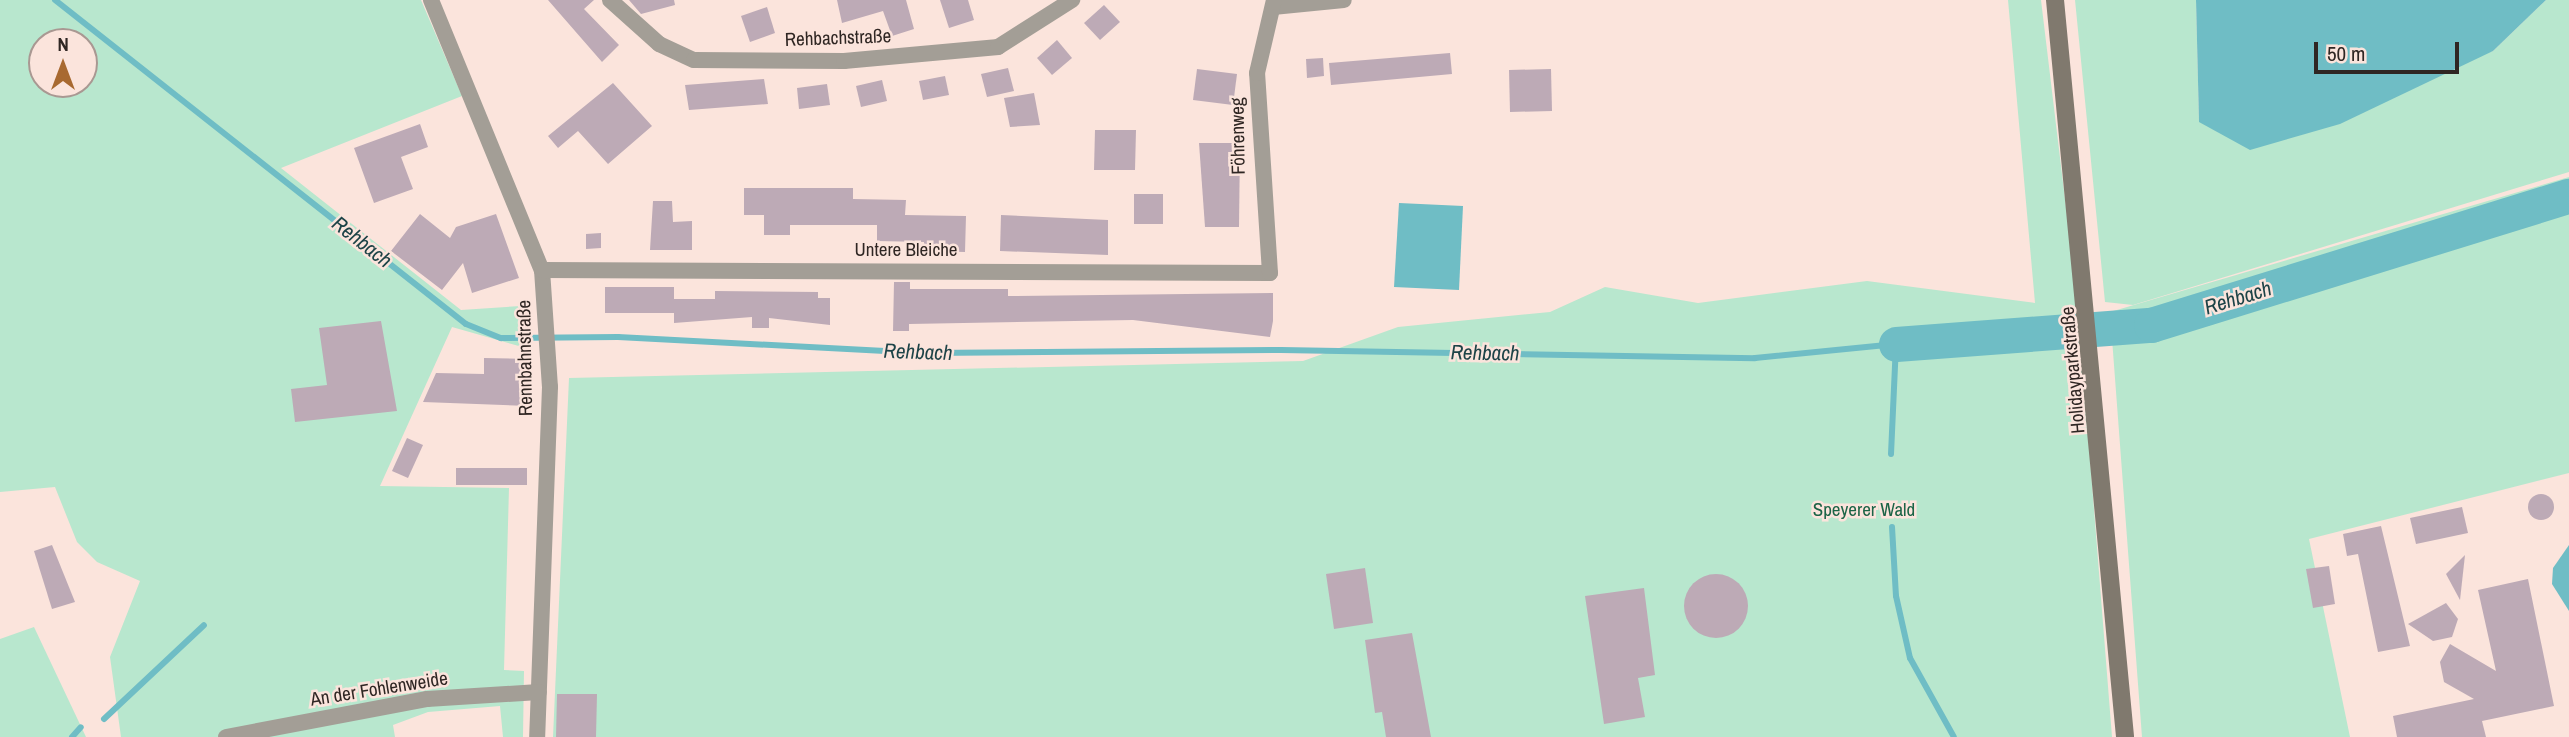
<!DOCTYPE html>
<html>
<head>
<meta charset="utf-8">
<style>
	body { margin:0 }
	#map { position:relative; width:2569px; height:737px; overflow:hidden; background:#fbe4dc; font-family:"Archivo Narrow",sans-serif }
	div>[style] { position:absolute }
	[style*='--x'] { left:calc(var(--x)*1px); top:calc(var(--y)*1px); width:calc(var(--w)*1px); rotate:calc(var(--a)*1deg) }
	.green>* { inset:0; background:#b8e7ce }
	.water>* { inset:0; background:#6fbdc5 }
	.stream>* { height:6px; margin:-3px; padding:0 3px; transform-origin:3px; border-radius:3px; background:#6fbdc5 }
	.river>* { height:35px; margin:-17.5px; padding:0 17.5px; transform-origin:17.5px; border-radius:17.5px; background:#6fbdc5 }
	.building>* { inset:0; background:#bdaab6 }
	.round { border-radius:50% }
	.street>* { height:16px; margin:-8px; padding:0 8px; transform-origin:8px; border-radius:8px; background:#a39e96 }
	.secondary>* { height:18px; margin:-9px; padding:0 9px; transform-origin:9px; border-radius:9px; background:#80796e }
	span { translate:-50% -50%; white-space:nowrap; text-align:center; line-height:1.15; -webkit-text-stroke:5px #fbe4dc; paint-order:stroke }
	.street-label { font-size:19px; color:#2f2623 }
	.park-label { font-size:19px; color:#1b6446 }
	.water-label { font-size:21px; color:#1d4347; font-style:italic }
	.north { position:absolute; left:28px; top:28px; width:70px; height:70px; box-sizing:border-box; background:#fbe4dc; border:2px solid #a99892; border-radius:50%; rotate:0deg; font-size:19px; font-weight:700; line-height:28px; text-align:center; color:#2f2623 }
	.north::after { content:''; display:block; margin:auto; width:24px; height:32px; background:#a86930; clip-path:polygon(50% 0,100% 100%,50% 72%,0 100%) }
	.scale { position:absolute; left:2314px; top:42px; width:145px; height:32px; box-sizing:border-box; border:4px solid #2f2623; border-top:0; padding-left:9px; font-size:21px; line-height:24px; white-space:nowrap; color:#2f2623; -webkit-text-stroke:5px #fbe4dc; paint-order:stroke }
</style>
</head>
<body>
<div id="map">
	<div class="green">
		<i style="clip-path:polygon(evenodd,0 0,421px 0,462px 96px,281px 168px,461px 310px,521px 306px,526px 348px,452px 327px,380px 486px,509px 488px,504px 670px,524px 671px,523px 737px,503px 737px,500px 706px,428px 712px,393px 725px,395px 737px,121px 737px,110px 657px,140px 581px,97px 562px,77px 542px,55px 487px,0 492px,0 0,42px 42px,84px 42px,84px 84px,42px 84px,42px 42px)"></i>
		<i style="clip-path:polygon(2008px 0,2041px 0,2078px 307px,2112px 737px,553px 737px,569px 378px,1303px 361px,1398px 327px,1550px 312px,1605px 287px,1698px 303px,1867px 281px,2035px 303px)"></i>
		<i style="clip-path:polygon(2075px 0,2196px 0,2199px 122px,2493px 51px,2546px 0,2569px 0,2569px 172px,2133px 305px,2105px 302px)"></i>
		<i style="clip-path:polygon(2569px 177px,2569px 473px,2309px 539px,2350px 737px,2142px 737px,2110px 312px)"></i>
		<i style="clip-path:polygon(34px 627px,86px 737px,0 737px,0 639px)"></i>
	</div>
	<div class="water">
		<i style="clip-path:polygon(2196px 0,2546px 0,2493px 51px,2340px 124px,2250px 150px,2199px 122px)"></i>
		<i style="clip-path:polygon(1399px 203px,1463px 206px,1459px 290px,1394px 287px)"></i>
		<i style="clip-path:polygon(2569px 545px,2569px 611px,2552px 584px,2553px 568px)"></i>
	</div>
	<div class="stream">
		<i style="--x:55;--y:0;--w:523;--a:38.25"></i>
		<i style="--x:466;--y:324;--w:38;--a:22"></i>
		<i style="--x:501;--y:338;--w:117;--a:-0.5"></i>
		<i style="--x:618;--y:337;--w:310;--a:3"></i>
		<i style="--x:928;--y:353;--w:353;--a:-0.5"></i>
		<i style="--x:1281;--y:350;--w:474;--a:1"></i>
		<i style="--x:1755;--y:358;--w:142;--a:-5.7"></i>
		<i style="--x:1896;--y:344;--w:110;--a:92.6"></i>
		<i style="--x:1892;--y:527;--w:69;--a:86.7"></i>
		<i style="--x:1896;--y:596;--w:64;--a:77.3"></i>
		<i style="--x:1910;--y:658;--w:90;--a:60.9"></i>
		<i style="--x:104;--y:719;--w:137;--a:-43.2"></i>
		<i style="--x:72;--y:737;--w:13;--a:-48"></i>
	</div>
	<div class="river">
		<i style="--x:1896;--y:344;--w:256;--a:-4.3"></i>
		<i style="--x:2151;--y:325;--w:437;--a:-17.2"></i>
	</div>
	<div class="building">
		<i style="clip-path:polygon(548px 0,594px 0,584px 9px,619px 45px,602px 62px)"></i>
		<i style="clip-path:polygon(629px 0,674px 0,675px 5px,641px 14px)"></i>
		<i style="clip-path:polygon(837px 0,906px 0,914px 29px,892px 36px,883px 11px,842px 23px)"></i>
		<i style="clip-path:polygon(940px 0,968px 0,974px 20px,949px 28px)"></i>
		<i style="clip-path:polygon(1104px 5px,1120px 22px,1100px 40px,1084px 23px)"></i>
		<i style="clip-path:polygon(767px 7px,775px 33px,750px 42px,741px 16px)"></i>
		<i style="clip-path:polygon(1057px 40px,1072px 58px,1052px 75px,1037px 58px)"></i>
		<i style="clip-path:polygon(1450px 53px,1452px 74px,1331px 85px,1329px 63px)"></i>
		<i style="clip-path:polygon(1323px 58px,1324px 76px,1307px 78px,1306px 59px)"></i>
		<i style="clip-path:polygon(1008px 68px,1014px 91px,987px 97px,981px 74px)"></i>
		<i style="clip-path:polygon(1197px 69px,1237px 74px,1233px 105px,1193px 100px)"></i>
		<i style="clip-path:polygon(1551px 69px,1552px 111px,1510px 112px,1509px 70px)"></i>
		<i style="clip-path:polygon(945px 76px,949px 95px,923px 100px,919px 81px)"></i>
		<i style="clip-path:polygon(764px 79px,768px 104px,689px 110px,685px 85px)"></i>
		<i style="clip-path:polygon(882px 80px,887px 101px,861px 107px,856px 86px)"></i>
		<i style="clip-path:polygon(613px 83px,652px 126px,608px 164px,578px 131px,558px 148px,548px 136px)"></i>
		<i style="clip-path:polygon(827px 84px,830px 105px,799px 109px,797px 88px)"></i>
		<i style="clip-path:polygon(1034px 93px,1040px 125px,1010px 127px,1004px 98px)"></i>
		<i style="clip-path:polygon(420px 124px,428px 147px,401px 157px,413px 189px,374px 203px,354px 148px)"></i>
		<i style="clip-path:polygon(1095px 130px,1136px 130px,1135px 170px,1094px 170px)"></i>
		<i style="clip-path:polygon(1199px 143px,1240px 143px,1239px 227px,1205px 227px)"></i>
		<i style="clip-path:polygon(744px 188px,853px 188px,853px 199px,906px 200px,905px 215px,966px 216px,965px 252px,924px 251px,924px 242px,877px 241px,877px 225px,790px 225px,790px 235px,764px 235px,764px 215px,744px 215px)"></i>
		<i style="clip-path:polygon(1134px 194px,1163px 194px,1163px 224px,1134px 224px)"></i>
		<i style="clip-path:polygon(653px 201px,672px 201px,673px 222px,692px 221px,692px 250px,650px 250px)"></i>
		<i style="clip-path:polygon(420px 214px,450px 238px,456px 227px,496px 214px,519px 278px,472px 293px,463px 263px,442px 290px,391px 251px)"></i>
		<i style="clip-path:polygon(1001px 215px,1108px 220px,1108px 255px,1000px 251px)"></i>
		<i style="clip-path:polygon(601px 233px,601px 248px,586px 249px,586px 234px)"></i>
		<i style="clip-path:polygon(894px 282px,910px 282px,910px 289px,1008px 289px,1008px 296px,1273px 293px,1273px 321px,1270px 337px,1133px 320px,909px 324px,909px 331px,893px 331px)"></i>
		<i style="clip-path:polygon(605px 287px,674px 287px,674px 299px,715px 299px,715px 291px,818px 292px,818px 298px,830px 298px,830px 325px,769px 318px,769px 328px,752px 328px,752px 317px,674px 323px,674px 313px,605px 313px)"></i>
		<i style="clip-path:polygon(381px 321px,397px 411px,295px 422px,291px 389px,327px 385px,319px 328px)"></i>
		<i style="clip-path:polygon(484px 358px,530px 359px,529px 406px,423px 402px,436px 373px,484px 374px)"></i>
		<i style="clip-path:polygon(407px 438px,423px 445px,408px 478px,392px 471px)"></i>
		<i style="clip-path:polygon(456px 468px,527px 468px,527px 485px,456px 485px)"></i>
		<i class="round" style="left:2528px;top:494px;width:26px;height:26px"></i>
		<i style="clip-path:polygon(2462px 507px,2468px 533px,2416px 544px,2410px 518px)"></i>
		<i style="clip-path:polygon(2381px 526px,2410px 646px,2378px 652px,2358px 554px,2347px 556px,2343px 534px)"></i>
		<i style="clip-path:polygon(52px 545px,75px 602px,52px 609px,34px 551px)"></i>
		<i style="clip-path:polygon(2465px 555px,2460px 600px,2446px 574px)"></i>
		<i style="clip-path:polygon(2329px 566px,2335px 604px,2313px 608px,2306px 569px)"></i>
		<i style="clip-path:polygon(1365px 568px,1373px 623px,1334px 629px,1326px 574px)"></i>
		<i class="round" style="left:1684px;top:574px;width:64px;height:64px"></i>
		<i style="clip-path:polygon(2528px 579px,2554px 706px,2482px 721px,2486px 737px,2397px 737px,2393px 716px,2474px 699px,2444px 682px,2440px 662px,2450px 644px,2496px 671px,2478px 590px)"></i>
		<i style="clip-path:polygon(1644px 588px,1655px 675px,1638px 678px,1645px 717px,1604px 724px,1585px 596px)"></i>
		<i style="clip-path:polygon(2446px 603px,2458px 619px,2452px 637px,2433px 641px,2408px 624px)"></i>
		<i style="clip-path:polygon(1412px 633px,1431px 737px,1386px 737px,1382px 712px,1375px 713px,1365px 640px)"></i>
		<i style="clip-path:polygon(557px 694px,597px 694px,596px 737px,556px 737px)"></i>
	</div>
	<div class="street">
		<i style="--x:431;--y:0;--w:292;--a:67.7"></i>
		<i style="--x:542;--y:270;--w:117;--a:86.1"></i>
		<i style="--x:550;--y:387;--w:350;--a:92.1"></i>
		<i style="--x:610;--y:0;--w:66;--a:41.9"></i>
		<i style="--x:659;--y:44;--w:38;--a:25"></i>
		<i style="--x:694;--y:60;--w:150;--a:0.4"></i>
		<i style="--x:844;--y:61;--w:155;--a:-5.2"></i>
		<i style="--x:998;--y:47;--w:88;--a:-32.4"></i>
		<i style="--x:1273;--y:7;--w:71;--a:-5.6"></i>
		<i style="--x:542;--y:270;--w:728;--a:0.24"></i>
		<i style="--x:1270;--y:273;--w:200;--a:-93.7"></i>
		<i style="--x:1257;--y:73;--w:75;--a:-76.9"></i>
		<i style="--x:226;--y:737;--w:205;--a:-10.7"></i>
		<i style="--x:427;--y:699;--w:112;--a:-3.6"></i>
	</div>
	<div class="secondary">
		<i style="--x:2055;--y:0;--w:740;--a:84.57"></i>
	</div>
	<div class="street-label">
		<span style="left:838px;top:38px;rotate:-2deg">Rehbachstraße</span>
		<span style="left:1238px;top:136px;rotate:-91deg">Föhrenweg</span>
		<span style="left:906px;top:250px">Untere Bleiche</span>
		<span style="left:525px;top:358px;rotate:-91deg">Rennbahnstraße</span>
		<span style="left:2073px;top:370px;rotate:-95deg">Holidayparkstraße</span>
		<span style="left:379px;top:689px;rotate:-9deg">An der Fohlenweide</span>
	</div>
	<div class="park-label">
		<span style="left:1864px;top:510px">Speyerer Wald</span>
	</div>
	<div class="water-label">
		<span style="left:362px;top:242px;rotate:38deg">Rehbach</span>
		<span style="left:2238px;top:298px;rotate:-17deg">Rehbach</span>
		<span style="left:918px;top:352px;rotate:2deg">Rehbach</span>
		<span style="left:1485px;top:353px;rotate:1deg">Rehbach</span>
	</div>
	<div class="north">N</div>
	<div class="scale">50 m</div>
</div>
</body>
</html>
